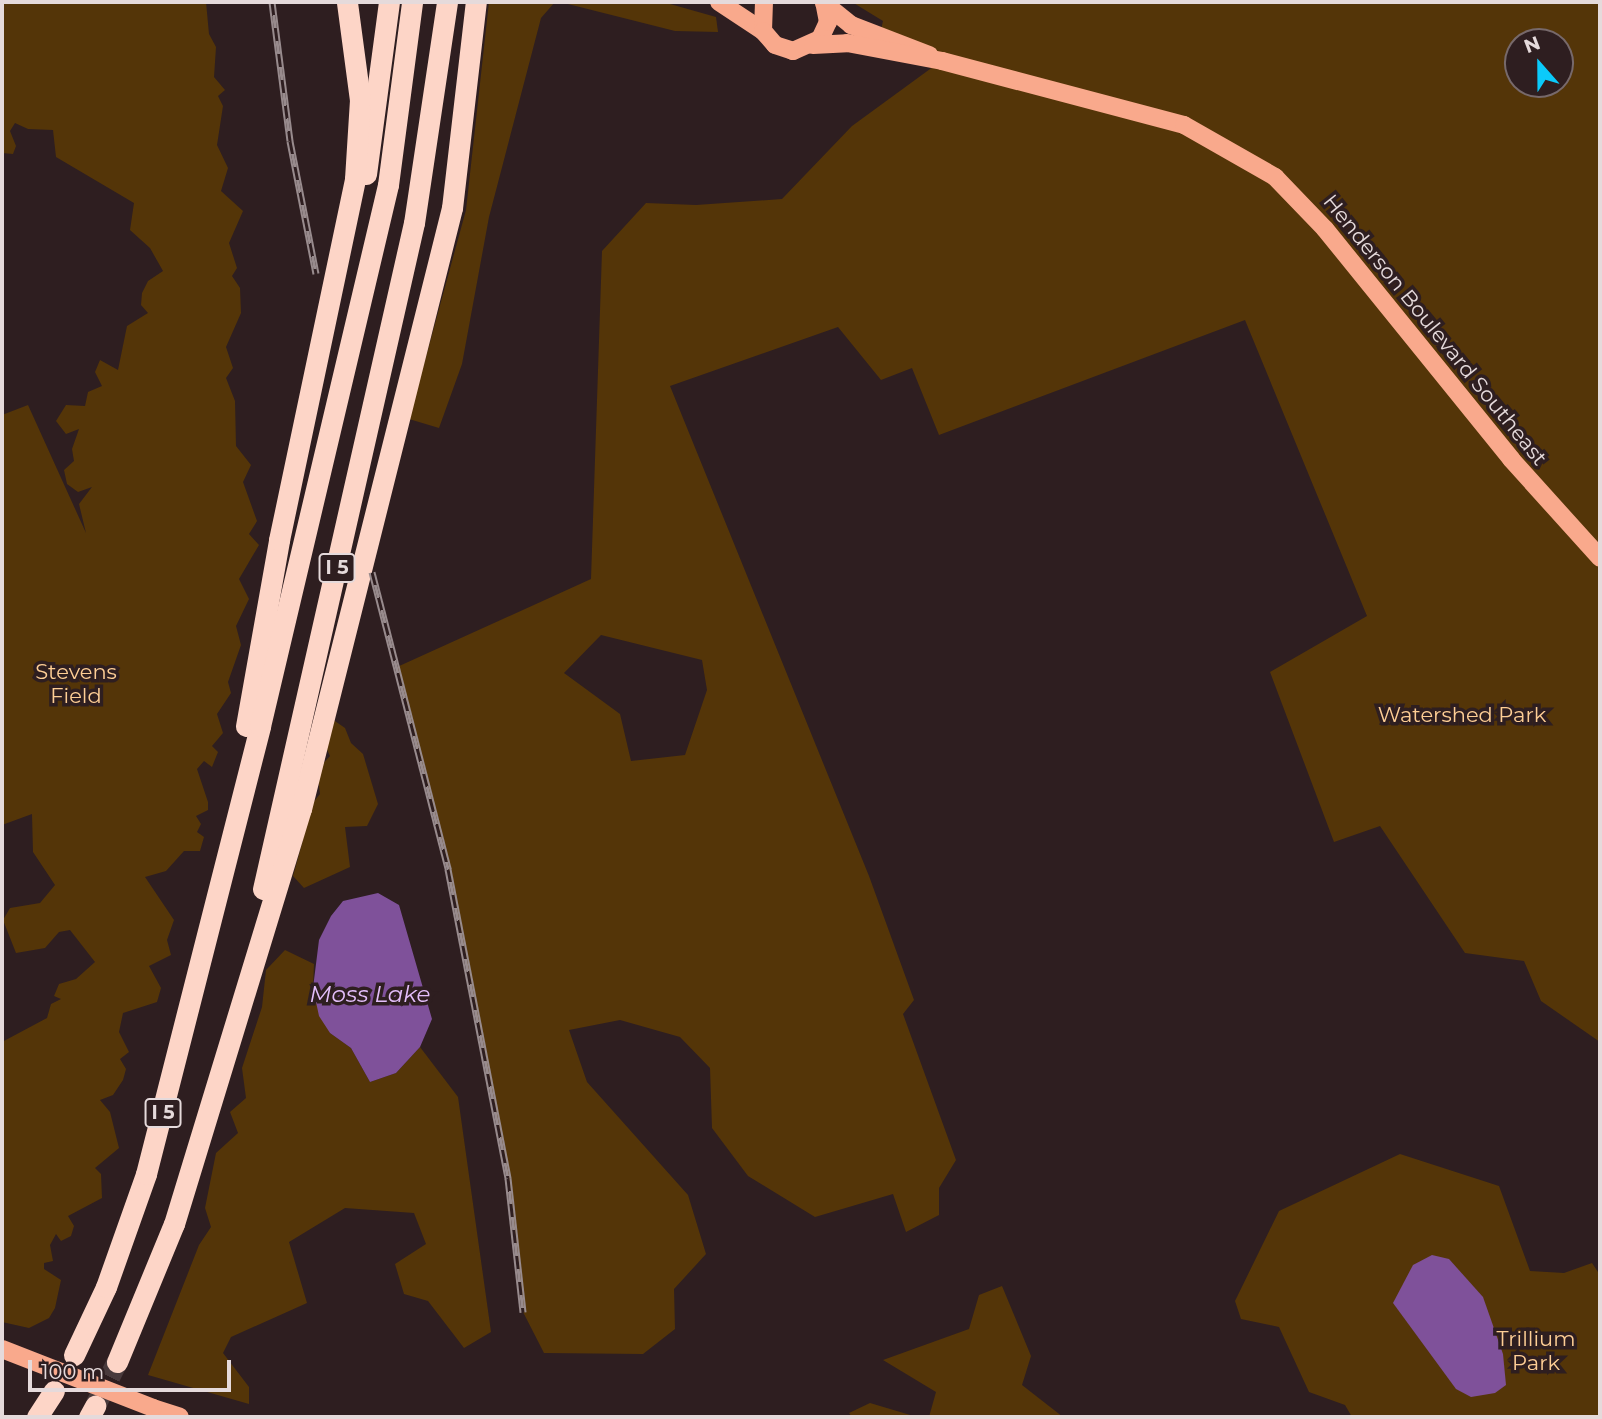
<!DOCTYPE html>
<html>
<head>
<meta charset="utf-8">
<style>
	body { margin:0 }
	#map { position:relative; width:1602px; height:1419px; overflow:hidden; background:#2e1e20; font-family:Montserrat,sans-serif }
	div>[style] { position:absolute }
	[style*='--x'] { left:calc(var(--x)*1px); top:calc(var(--y)*1px); width:calc(var(--w)*1px); rotate:calc(var(--a)*1deg) }
	.green>* { inset:0; background:#543508 }
	.water>* { inset:0; background:#7f519a }
	.highway-tunnel>* { height:21px; margin-top:-10.5px; transform-origin:0; background:repeating-linear-gradient(90deg,#493a3c 0 21px,transparent 0 31px) }
	.major>* { height:18px; margin:-9px; padding:0 9px; transform-origin:9px; border-radius:9px; background:#f9a98c }
	.highway>* { height:21px; margin:-10.5px; padding:0 10.5px; transform-origin:10.5px; border-radius:10.5px; background:#fdd5c7 }
	.rail>* { height:7px; margin-top:-3.5px; transform-origin:0; background:repeating-linear-gradient(90deg,#2e1e20 0 13px,#988b8d 0 26px); box-sizing:border-box; border-block:2px solid #988b8d }
	.major-bridge>* { height:18px; margin:-9px; padding:0 9px; transform-origin:9px; border-radius:9px; background:#f9a98c }
	span { translate:-50% -50%; white-space:nowrap; text-align:center; line-height:1.15; -webkit-text-stroke:7px #2e1e20; paint-order:stroke }
	.shield-label span { padding:2px 5px; background:#2e1e20; border:2px solid; border-radius:5px; -webkit-text-stroke-width:0 }
	.shield-label { font-size:19px; color:#e5dadb; font-weight:700 }
	.street-label { font-size:21px; color:#e5dadb }
	.park-label { font-size:21px; color:#fece95 }
	.water-label { font-size:23px; color:#e3befa; font-style:italic }
	.frame { position:absolute; inset:0; border:4px solid #e5dadb; pointer-events:none }
	.north { position:absolute; left:1504px; top:28px; width:70px; height:70px; box-sizing:border-box; background:#2e1e20; border:2px solid #77696b; border-radius:50%; rotate:339deg; font-size:19px; font-weight:700; line-height:28px; text-align:center; color:#e5dadb }
	.north::after { content:''; display:block; margin:auto; width:24px; height:32px; background:#0bcafa; clip-path:polygon(50% 0,100% 100%,50% 72%,0 100%) }
	.scale { position:absolute; left:28px; top:1360px; width:203px; height:32px; box-sizing:border-box; border:4px solid #e5dadb; border-top:0; padding-left:9px; font-size:21px; line-height:24px; white-space:nowrap; color:#e5dadb; -webkit-text-stroke:5px #2e1e20; paint-order:stroke }
</style>
</head>
<body>
<div id="map">
	<div class="green">
		<i style="clip-path:polygon(2px 2px,206px 2px,209px 34px,216px 47px,214px 77px,225px 90px,218px 96px,223px 106px,217px 145px,228px 168px,221px 191px,243px 211px,229px 243px,237px 268px,232px 276px,240px 288px,241px 313px,226px 347px,233px 368px,226px 378px,235px 401px,236px 446px,251px 465px,243px 482px,257px 521px,249px 534px,259px 545px,239px 579px,249px 599px,236px 626px,241px 645px,228px 682px,231px 693px,217px 714px,223px 733px,212px 746px,218px 752px,212px 767px,204px 761px,197px 769px,208px 802px,208px 810px,196px 816px,201px 824px,197px 832px,204px 837px,200px 851px,184px 851px,166px 871px,145px 877px,174px 920px,167px 940px,171px 955px,149px 966px,161px 988px,157px 1002px,123px 1013px,119px 1032px,129px 1052px,120px 1059px,126px 1069px,123px 1080px,113px 1095px,100px 1100px,110px 1112px,119px 1148px,95px 1168px,101px 1174px,102px 1198px,68px 1216px,74px 1226px,71px 1236px,61px 1241px,56px 1234px,50px 1245px,53px 1261px,44px 1263px,44px 1269px,61px 1280px,55px 1308px,49px 1318px,29px 1328px,2px 1322px,2px 1042px,47px 1018px,51px 1004px,61px 999px,54px 996px,59px 984px,76px 979px,95px 962px,70px 930px,59px 932px,45px 948px,16px 953px,3px 920px,10px 908px,40px 903px,55px 885px,33px 852px,32px 814px,2px 825px,2px 415px,28px 405px,86px 533px,79px 504px,92px 487px,78px 492px,67px 484px,64px 470px,74px 461px,72px 449px,79px 429px,66px 434px,56px 421px,66px 405px,85px 406px,88px 392px,102px 386px,95px 372px,100px 360px,118px 370px,127px 326px,148px 313px,141px 305px,142px 293px,148px 281px,163px 271px,150px 248px,130px 230px,134px 203px,56px 157px,53px 130px,28px 129px,15px 123px,10px 131px,16px 146px,13px 154px,2px 153px)"></i>
		<i style="clip-path:polygon(489px 2px,555px 2px,541px 18px,489px 217px,462px 364px,439px 428px,409px 419px,466px 210px)"></i>
		<i style="clip-path:polygon(560px 2px,663px 2px,716px 17px,718px 32px,675px 31px)"></i>
		<i style="clip-path:polygon(evenodd,852px 2px,1600px 2px,1600px 1042px,1541px 1001px,1524px 961px,1465px 953px,1380px 826px,1334px 842px,1270px 672px,1367px 616px,1245px 320px,939px 435px,912px 368px,881px 380px,838px 327px,670px 386px,869px 876px,914px 1000px,903px 1014px,956px 1160px,939px 1188px,939px 1215px,906px 1232px,893px 1194px,815px 1217px,748px 1176px,712px 1128px,710px 1068px,680px 1037px,620px 1020px,569px 1030px,587px 1082px,688px 1195px,706px 1254px,674px 1289px,675px 1329px,643px 1354px,544px 1353px,523px 1312px,508px 1178px,448px 869px,397px 667px,591px 579px,602px 251px,646px 203px,696px 205px,782px 199px,852px 126px,941px 61px,880px 34px,883px 21px,852px 2px,1518px 42px,1560px 42px,1560px 84px,1518px 84px,1518px 42px,852px 2px,601px 635px,702px 660px,707px 690px,685px 755px,631px 761px,620px 714px,564px 673px,601px 635px)"></i>
		<i style="clip-path:polygon(332px 719px,345px 728px,351px 743px,363px 754px,378px 804px,367px 826px,345px 827px,350px 867px,304px 888px,293px 876px,303px 840px,303px 815px,320px 794px,317px 770px,330px 756px,323px 741px)"></i>
		<i style="clip-path:polygon(285px 950px,314px 964px,313px 988px,330px 1033px,351px 1048px,370px 1082px,396px 1073px,420px 1047px,458px 1097px,491px 1332px,464px 1348px,428px 1301px,404px 1294px,395px 1264px,426px 1244px,414px 1213px,345px 1208px,289px 1242px,307px 1303px,231px 1337px,223px 1353px,249px 1387px,249px 1404px,148px 1375px,199px 1245px,211px 1227px,205px 1208px,216px 1153px,238px 1133px,230px 1112px,246px 1098px,242px 1068px,262px 1007px,266px 970px)"></i>
		<i style="clip-path:polygon(1400px 1154px,1499px 1186px,1530px 1271px,1564px 1273px,1592px 1263px,1600px 1275px,1600px 1417px,1352px 1417px,1345px 1405px,1309px 1392px,1279px 1327px,1241px 1319px,1235px 1301px,1279px 1211px)"></i>
		<i style="clip-path:polygon(1002px 1286px,1031px 1356px,1022px 1385px,1063px 1417px,929px 1417px,936px 1392px,883px 1360px,969px 1329px,979px 1295px)"></i>
		<i style="clip-path:polygon(870px 1403px,917px 1417px,852px 1417px,849px 1413px)"></i>
	</div>
	<div class="water">
		<i style="clip-path:polygon(378px 893px,399px 905px,432px 1019px,420px 1047px,396px 1073px,370px 1082px,351px 1048px,330px 1033px,319px 1016px,313px 988px,319px 940px,331px 916px,343px 901px)"></i>
		<i style="clip-path:polygon(1432px 1255px,1449px 1259px,1483px 1297px,1503px 1354px,1506px 1385px,1495px 1393px,1471px 1397px,1456px 1389px,1393px 1303px,1413px 1265px)"></i>
	</div>
	<div class="highway-tunnel">
		<i style="--x:96;--y:1404;--w:47;--a:-63.4"></i>
	</div>
	<div class="major">
		<i style="--x:719;--y:2;--w:53;--a:33.4"></i>
		<i style="--x:764;--y:2;--w:29;--a:92"></i>
		<i style="--x:763;--y:31;--w:18;--a:49"></i>
		<i style="--x:775;--y:45;--w:19;--a:18"></i>
		<i style="--x:793;--y:51;--w:30;--a:-24"></i>
		<i style="--x:820;--y:39;--w:19;--a:-65"></i>
		<i style="--x:828;--y:22;--w:20;--a:-101"></i>
		<i style="--x:824;--y:3;--w:35;--a:39"></i>
		<i style="--x:851;--y:25;--w:84;--a:21"></i>
		<i style="--x:813;--y:45;--w:34;--a:-3"></i>
		<i style="--x:847;--y:43;--w:97;--a:10.7"></i>
		<i style="--x:942;--y:61;--w:250;--a:14.8"></i>
		<i style="--x:1184;--y:125;--w:105;--a:29.7"></i>
		<i style="--x:1275;--y:177;--w:72;--a:46.1"></i>
		<i style="--x:1325;--y:229;--w:296;--a:51"></i>
		<i style="--x:1511;--y:459;--w:133;--a:48"></i>
		<i style="--x:153;--y:1408;--w:28;--a:18"></i>
	</div>
	<div class="highway">
		<i style="--x:366;--y:174;--w:174;--a:-82.4"></i>
		<i style="--x:246;--y:726;--w:189;--a:-79.9"></i>
		<i style="--x:279;--y:540;--w:369;--a:-78.1"></i>
		<i style="--x:355;--y:179;--w:79;--a:-86.4"></i>
		<i style="--x:360;--y:100;--w:99;--a:-97.6"></i>
		<i style="--x:263;--y:889;--w:683;--a:-77.23"></i>
		<i style="--x:414;--y:223;--w:223;--a:-81.5"></i>
		<i style="--x:74;--y:1355;--w:75;--a:-64.8"></i>
		<i style="--x:106;--y:1287;--w:120;--a:-70.5"></i>
		<i style="--x:146;--y:1174;--w:462;--a:-75.7"></i>
		<i style="--x:260;--y:726;--w:556;--a:-76.69"></i>
		<i style="--x:388;--y:185;--w:185;--a:-82.5"></i>
		<i style="--x:117;--y:1362;--w:149;--a:-67.6"></i>
		<i style="--x:174;--y:1224;--w:434;--a:-73"></i>
		<i style="--x:301;--y:809;--w:620;--a:-75.9"></i>
		<i style="--x:452;--y:208;--w:207;--a:-83.4"></i>
		<i style="--x:37;--y:1417;--w:31;--a:-57"></i>
		<i style="--x:89;--y:1417;--w:13;--a:-61"></i>
	</div>
	<div class="rail">
		<i style="--x:272;--y:2;--w:140;--a:82.6"></i>
		<i style="--x:290;--y:141;--w:135;--a:78.9"></i>
		<i style="--x:372;--y:572;--w:307;--a:75.6"></i>
		<i style="--x:448;--y:869;--w:315;--a:79"></i>
		<i style="--x:508;--y:1178;--w:135;--a:83.6"></i>
	</div>
	<div class="major-bridge">
		<i style="--x:2;--y:1349;--w:162;--a:21.3"></i>
	</div>
	<div class="shield-label">
		<span style="left:337px;top:568px">I 5</span>
		<span style="left:163px;top:1113px">I 5</span>
	</div>
	<div class="street-label">
		<span style="left:1435px;top:330px;rotate:51deg">Henderson Boulevard Southeast</span>
	</div>
	<div class="park-label">
		<span style="left:76px;top:684px">Stevens<br>Field</span>
		<span style="left:1462px;top:715px">Watershed Park</span>
		<span style="left:1536px;top:1351px">Trillium<br>Park</span>
	</div>
	<div class="water-label">
		<span style="left:370px;top:994px">Moss Lake</span>
	</div>
	<div class="frame"></div>
	<div class="north">N</div>
	<div class="scale">100 m</div>
</div>
</body>
</html>
